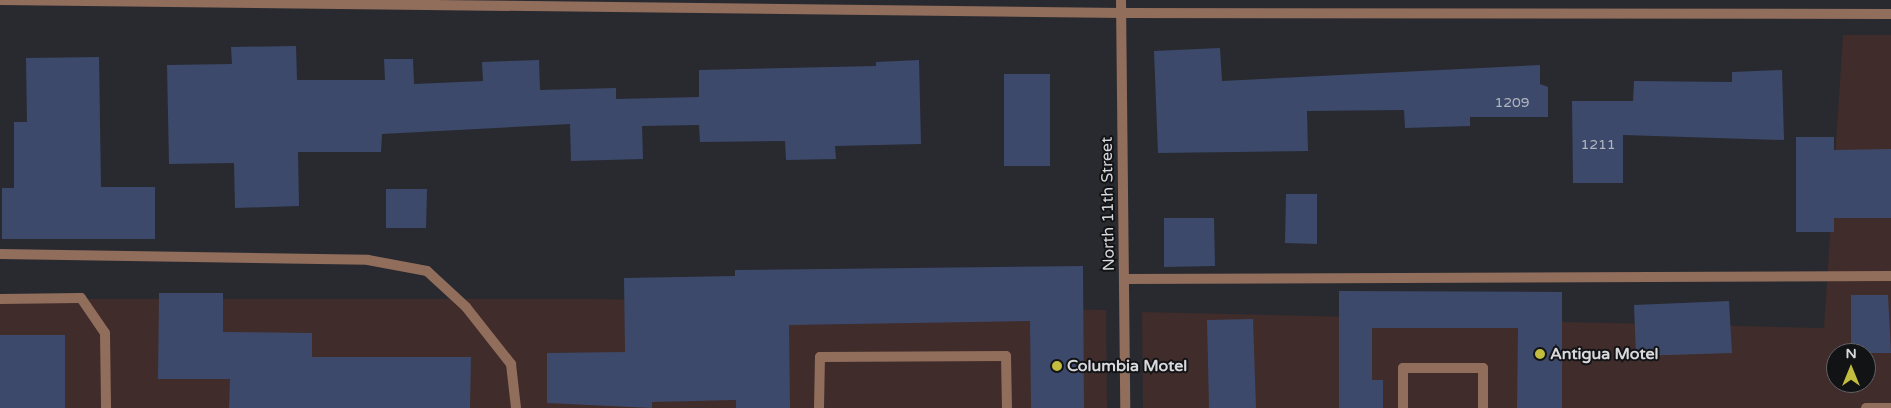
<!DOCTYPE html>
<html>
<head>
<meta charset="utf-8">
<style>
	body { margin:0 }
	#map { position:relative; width:1891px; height:408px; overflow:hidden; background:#282a30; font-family:"Varela Round",sans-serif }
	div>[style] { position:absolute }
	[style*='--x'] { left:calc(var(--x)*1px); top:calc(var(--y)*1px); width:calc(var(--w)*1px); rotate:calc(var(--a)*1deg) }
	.commercial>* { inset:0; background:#402c2a }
	.building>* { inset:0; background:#3d496a }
	.lane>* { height:10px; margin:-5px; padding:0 5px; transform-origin:5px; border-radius:5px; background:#916d5c }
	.street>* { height:10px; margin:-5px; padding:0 5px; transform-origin:5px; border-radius:5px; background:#916d5c }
	.dots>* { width:14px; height:14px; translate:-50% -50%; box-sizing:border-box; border:2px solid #121315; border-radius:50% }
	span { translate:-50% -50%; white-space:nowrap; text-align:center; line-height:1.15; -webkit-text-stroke:4px #121315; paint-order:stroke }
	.number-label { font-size:14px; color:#b1b5c0 }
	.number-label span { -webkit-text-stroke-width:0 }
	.street-label { font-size:16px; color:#d8d9dd }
	.poi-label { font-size:16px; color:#d8d9dd; font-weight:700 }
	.left { translate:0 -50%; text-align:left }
	.north { position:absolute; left:1826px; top:343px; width:50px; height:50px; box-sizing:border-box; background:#121315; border:1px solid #616265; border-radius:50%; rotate:0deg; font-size:14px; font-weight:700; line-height:20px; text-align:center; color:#d8d9dd }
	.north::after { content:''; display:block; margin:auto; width:18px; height:22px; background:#c2bd3f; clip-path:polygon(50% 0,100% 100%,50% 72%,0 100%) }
</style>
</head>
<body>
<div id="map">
	<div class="commercial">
		<i style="clip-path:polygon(evenodd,1843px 35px,1891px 35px,1891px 408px,1143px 408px,1142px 312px,1824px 328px,1843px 35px,1836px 353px,1866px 353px,1866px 383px,1836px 383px,1836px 353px)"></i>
		<i style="clip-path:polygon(0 299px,595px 299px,1106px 310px,1107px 408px,0 408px)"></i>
	</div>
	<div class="building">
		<i style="clip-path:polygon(296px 46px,297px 80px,385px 80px,384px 59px,413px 59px,414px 84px,483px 81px,482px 62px,539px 60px,540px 90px,616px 88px,616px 99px,699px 97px,699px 70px,876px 66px,876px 62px,919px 60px,921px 144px,835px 146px,836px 159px,786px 160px,785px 141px,700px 142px,699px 125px,642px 126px,643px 159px,571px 161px,570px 124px,382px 134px,381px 152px,298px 152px,299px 206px,235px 208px,234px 163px,169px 164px,167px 65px,232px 64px,231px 47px)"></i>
		<i style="clip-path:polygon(1220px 48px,1222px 81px,1540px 65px,1540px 84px,1548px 87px,1548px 117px,1470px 117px,1470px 126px,1405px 128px,1404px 110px,1307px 111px,1308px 151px,1158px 153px,1154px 51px)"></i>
		<i style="clip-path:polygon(99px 57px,101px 187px,155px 187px,155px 239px,2px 239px,2px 188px,14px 188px,14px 122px,27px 122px,26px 58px)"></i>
		<i style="clip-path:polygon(1782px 70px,1784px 140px,1623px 135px,1623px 183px,1573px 183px,1572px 101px,1633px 101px,1634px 81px,1732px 82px,1732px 72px)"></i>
		<i style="clip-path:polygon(1004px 74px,1050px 74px,1050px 166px,1004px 166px)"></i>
		<i style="clip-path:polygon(1796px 137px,1834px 137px,1834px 150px,1891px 149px,1891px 218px,1834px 218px,1834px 232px,1796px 232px)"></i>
		<i style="clip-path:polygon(386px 189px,427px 189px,426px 228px,386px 228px)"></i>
		<i style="clip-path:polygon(1286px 194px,1317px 194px,1317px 244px,1285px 243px)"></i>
		<i style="clip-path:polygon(1164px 218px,1214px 218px,1215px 266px,1164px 267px)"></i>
		<i style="clip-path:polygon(1083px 266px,1084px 408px,1031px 408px,1030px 321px,789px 325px,790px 408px,736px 408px,736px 400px,652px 402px,652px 408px,547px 403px,547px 353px,625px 352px,624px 278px,735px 276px,735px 270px)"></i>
		<i style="clip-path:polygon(1339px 291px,1562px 292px,1562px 408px,1517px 408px,1518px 328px,1372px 328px,1372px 380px,1383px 380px,1383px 408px,1339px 408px)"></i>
		<i style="clip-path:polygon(159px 293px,223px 293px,223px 332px,312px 333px,312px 357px,471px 357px,470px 408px,229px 408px,230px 379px,158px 379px)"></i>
		<i style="clip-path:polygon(1851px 295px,1888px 295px,1891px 353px,1851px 353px)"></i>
		<i style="clip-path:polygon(1729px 301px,1732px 353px,1636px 356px,1634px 305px)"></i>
		<i style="clip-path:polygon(1253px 319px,1256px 408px,1209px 408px,1207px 320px)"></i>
		<i style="clip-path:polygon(0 335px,65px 335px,65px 408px,0 408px)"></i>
	</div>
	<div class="lane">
		<i style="--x:0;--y:254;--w:368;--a:0.9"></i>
		<i style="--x:368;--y:260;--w:60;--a:10.6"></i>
		<i style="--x:427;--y:271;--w:53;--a:42.7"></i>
		<i style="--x:466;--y:307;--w:73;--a:51.7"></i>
		<i style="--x:511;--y:364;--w:44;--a:83.5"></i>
		<i style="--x:1124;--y:279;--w:767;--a:-0.22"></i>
		<i style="--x:0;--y:299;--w:81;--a:-0.7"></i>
		<i style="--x:81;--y:298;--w:42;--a:55.6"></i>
		<i style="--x:105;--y:333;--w:75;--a:89.2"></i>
		<i style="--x:819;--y:408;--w:51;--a:-88.9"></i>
		<i style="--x:820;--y:357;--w:186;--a:-0.3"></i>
		<i style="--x:1006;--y:356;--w:52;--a:88.9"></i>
		<i style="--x:1403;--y:408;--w:40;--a:-90"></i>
		<i style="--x:1403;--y:368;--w:80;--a:0"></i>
		<i style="--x:1483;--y:368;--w:40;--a:90"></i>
		<i style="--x:1866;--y:408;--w:25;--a:0"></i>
	</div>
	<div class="street">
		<i style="--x:0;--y:0;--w:1122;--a:0.66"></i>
		<i style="--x:1122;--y:13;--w:769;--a:0.07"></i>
		<i style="--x:1121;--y:0;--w:408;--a:89.4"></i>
	</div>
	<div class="dots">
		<i style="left:1540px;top:354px;background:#c2bd3f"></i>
		<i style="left:1057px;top:366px;background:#c2bd3f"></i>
	</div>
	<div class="number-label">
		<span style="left:1512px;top:103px">1209</span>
		<span style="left:1598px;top:145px">1211</span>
	</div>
	<div class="street-label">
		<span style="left:1108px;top:204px;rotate:-91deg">North 11th Street</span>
	</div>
	<div class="poi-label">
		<span class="left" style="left:1550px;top:354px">Antigua Motel</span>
		<span class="left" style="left:1067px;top:366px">Columbia Motel</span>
	</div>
	<div class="north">N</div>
</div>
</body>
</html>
